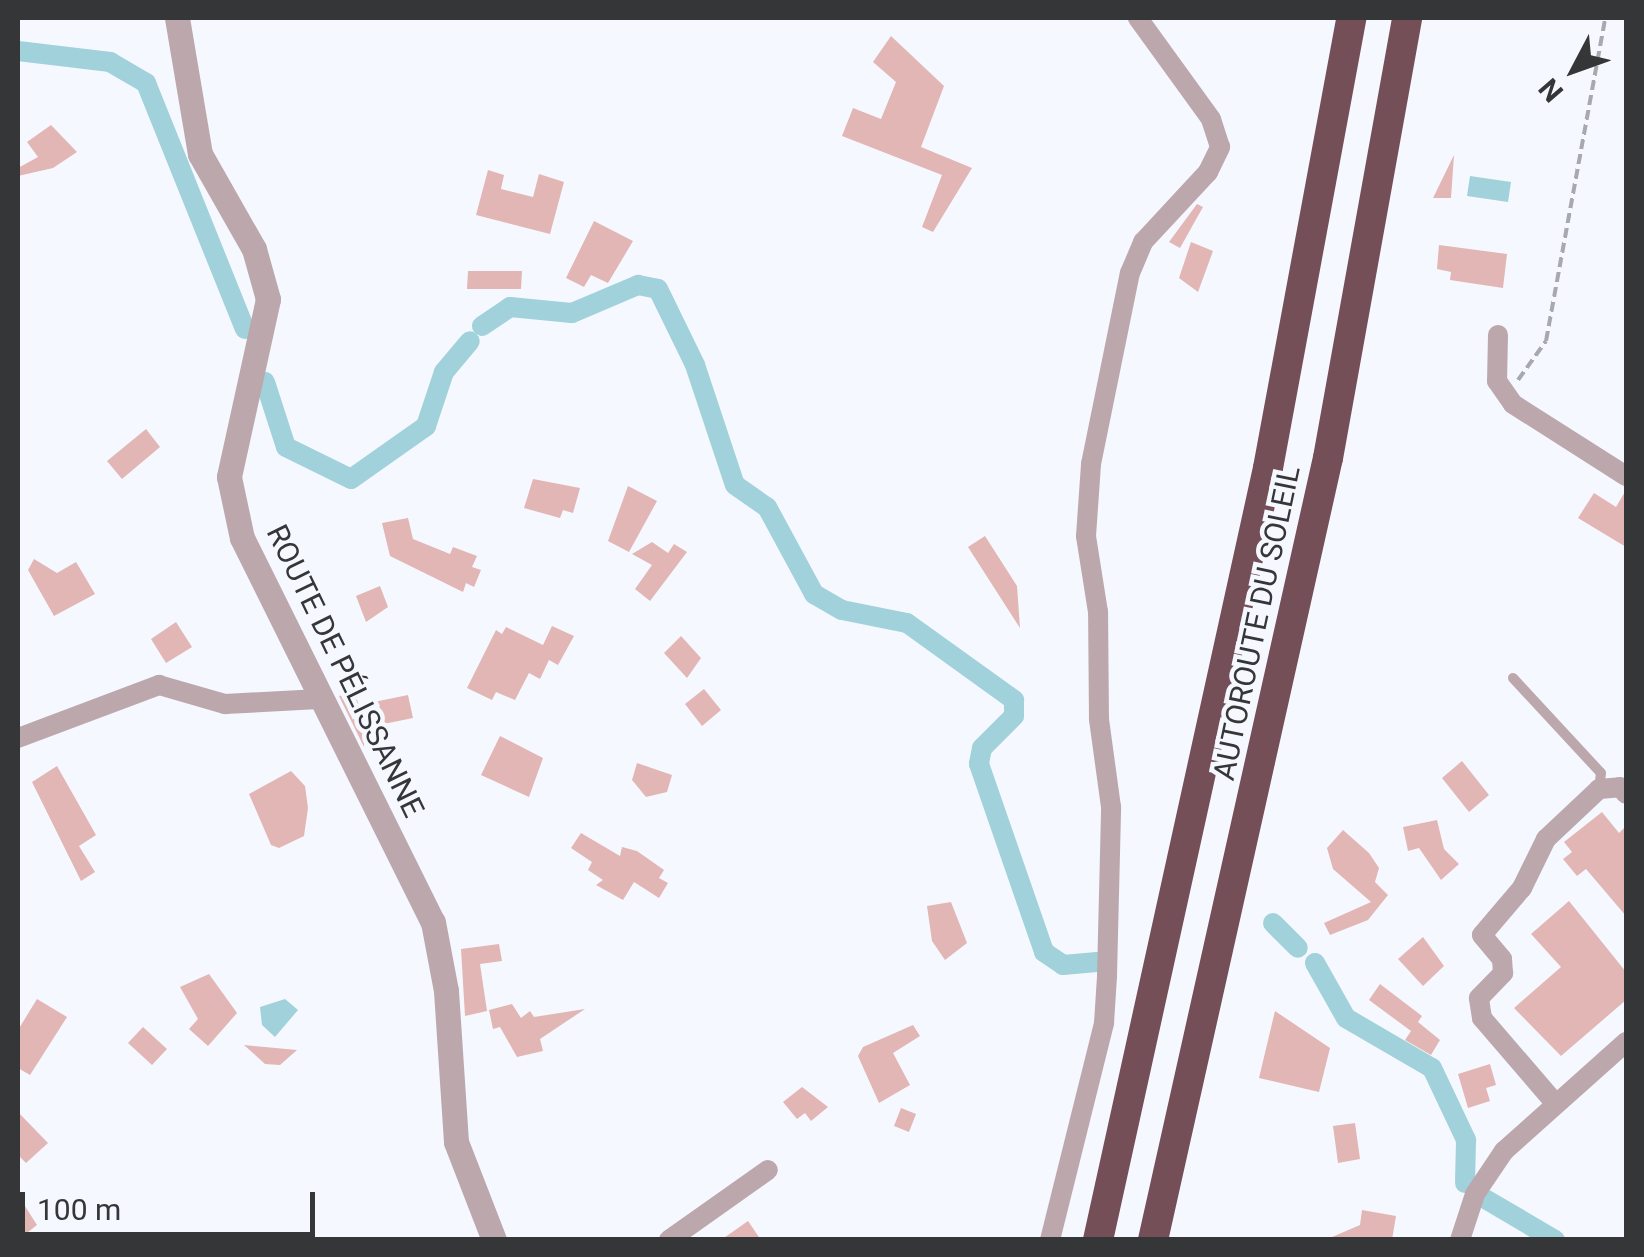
<!DOCTYPE html>
<html>
<head>
<meta charset="utf-8">
<style>
	body { margin:0 }
	#map { position:relative; width:1644px; height:1257px; overflow:hidden; background:#f6f8ff; font-family:Roboto,sans-serif }
	div>[style] { position:absolute }
	[style*='--x'] { left:calc(var(--x)*1px); top:calc(var(--y)*1px); width:calc(var(--w)*1px); rotate:calc(var(--a)*1deg) }
	.water>* { inset:0; background:#a1d1da }
	.canal>* { height:20px; margin:-10px; padding:0 10px; transform-origin:10px; border-radius:10px; background:#a1d1da }
	.building>* { inset:0; background:#e2b6b4 }
	.path>* { height:4px; margin-top:-2px; transform-origin:0; background:repeating-linear-gradient(90deg,#a7a9ae 0 10px,transparent 0 15px) }
	.service>* { height:10px; margin:-5px; padding:0 5px; transform-origin:5px; border-radius:5px; background:#bca8ac }
	.minor>* { height:20px; margin:-10px; padding:0 10px; transform-origin:10px; border-radius:10px; background:#bca8ac }
	.tertiary>* { height:25px; margin:-12.5px; padding:0 12.5px; transform-origin:12.5px; border-radius:12.5px; background:#bca8ac }
	.motorway>* { height:30px; margin:-15px; padding:0 15px; transform-origin:15px; border-radius:15px; background:#754f57 }
	span { translate:-50% -50%; white-space:nowrap; text-align:center; line-height:1.15; -webkit-text-stroke:9px #f6f8ff; paint-order:stroke }
	.street-label { font-size:30px; color:#353638 }
	.frame { position:absolute; inset:0; border:20px solid #353638; pointer-events:none }
	.north { position:absolute; left:1524px; top:20px; width:100px; height:100px; -webkit-text-stroke:8px #f6f8ff; paint-order:stroke; rotate:229deg; font-size:28px; font-weight:700; line-height:40px; text-align:center; color:#353638 }
	.north::after { content:''; display:block; margin:auto; width:35px; height:45px; background:#353638; clip-path:polygon(50% 0,100% 100%,50% 72%,0 100%) }
	.scale { position:absolute; left:20px; top:1192px; width:295px; height:45px; box-sizing:border-box; border:5px solid #353638; border-top:0; padding-left:12px; font-size:30px; line-height:35px; white-space:nowrap; color:#353638; -webkit-text-stroke:8px #f6f8ff; paint-order:stroke }
</style>
</head>
<body>
<div id="map">
	<div class="water">
		<i style="clip-path:polygon(1470px 176px,1511px 182px,1508px 202px,1467px 196px)"></i>
		<i style="clip-path:polygon(285px 999px,298px 1010px,275px 1037px,262px 1025px,260px 1007px)"></i>
	</div>
	<div class="canal">
		<i style="--x:18;--y:51;--w:93;--a:6.8"></i>
		<i style="--x:110;--y:62;--w:42;--a:30.3"></i>
		<i style="--x:146;--y:83;--w:265;--a:68.1"></i>
		<i style="--x:482;--y:326;--w:34;--a:-34"></i>
		<i style="--x:510;--y:307;--w:62;--a:5.5"></i>
		<i style="--x:572;--y:313;--w:72;--a:-23"></i>
		<i style="--x:638;--y:285;--w:20;--a:11"></i>
		<i style="--x:658;--y:289;--w:85;--a:64"></i>
		<i style="--x:695;--y:365;--w:126;--a:71.6"></i>
		<i style="--x:735;--y:485;--w:39;--a:35"></i>
		<i style="--x:767;--y:507;--w:99;--a:61.6"></i>
		<i style="--x:814;--y:594;--w:32;--a:30"></i>
		<i style="--x:842;--y:610;--w:66;--a:11.3"></i>
		<i style="--x:907;--y:623;--w:132;--a:35.7"></i>
		<i style="--x:1014;--y:700;--w:16;--a:90"></i>
		<i style="--x:1014;--y:716;--w:45;--a:135"></i>
		<i style="--x:982;--y:748;--w:16;--a:101"></i>
		<i style="--x:979;--y:764;--w:199;--a:70.9"></i>
		<i style="--x:1044;--y:952;--w:23;--a:34"></i>
		<i style="--x:1063;--y:965;--w:34;--a:-5"></i>
		<i style="--x:265;--y:382;--w:68;--a:72.1"></i>
		<i style="--x:286;--y:447;--w:72;--a:26.2"></i>
		<i style="--x:351;--y:479;--w:92;--a:-35.2"></i>
		<i style="--x:426;--y:426;--w:57;--a:-71.6"></i>
		<i style="--x:444;--y:372;--w:40;--a:-50"></i>
		<i style="--x:1273;--y:923;--w:35;--a:45"></i>
		<i style="--x:1315;--y:963;--w:63;--a:60.6"></i>
		<i style="--x:1346;--y:1018;--w:99;--a:30.2"></i>
		<i style="--x:1432;--y:1068;--w:80;--a:64.7"></i>
		<i style="--x:1466;--y:1140;--w:43;--a:91.3"></i>
		<i style="--x:1487;--y:1200;--w:79;--a:30.5"></i>
	</div>
	<div class="building">
		<i style="clip-path:polygon(891px 36px,944px 86px,921px 147px,972px 168px,933px 232px,922px 227px,942px 175px,842px 136px,853px 108px,881px 119px,896px 82px,873px 62px)"></i>
		<i style="clip-path:polygon(51px 125px,77px 152px,53px 168px,18px 176px,18px 168px,38px 157px,27px 142px)"></i>
		<i style="clip-path:polygon(1454px 155px,1451px 198px,1433px 198px)"></i>
		<i style="clip-path:polygon(488px 170px,504px 175px,501px 189px,533px 197px,539px 174px,564px 182px,550px 234px,476px 215px)"></i>
		<i style="clip-path:polygon(1197px 204px,1203px 207px,1180px 248px,1169px 242px)"></i>
		<i style="clip-path:polygon(594px 221px,633px 241px,608px 283px,591px 275px,584px 287px,566px 278px)"></i>
		<i style="clip-path:polygon(1191px 242px,1213px 251px,1198px 292px,1179px 278px)"></i>
		<i style="clip-path:polygon(1439px 245px,1507px 254px,1503px 288px,1450px 280px,1451px 272px,1437px 269px)"></i>
		<i style="clip-path:polygon(468px 271px,522px 271px,521px 289px,467px 289px)"></i>
		<i style="clip-path:polygon(146px 429px,160px 447px,122px 479px,107px 461px)"></i>
		<i style="clip-path:polygon(533px 479px,580px 488px,573px 513px,563px 510px,560px 518px,524px 508px)"></i>
		<i style="clip-path:polygon(628px 486px,657px 501px,629px 552px,608px 541px)"></i>
		<i style="clip-path:polygon(1626px 490px,1626px 547px,1578px 518px,1594px 493px,1616px 507px)"></i>
		<i style="clip-path:polygon(408px 518px,413px 539px,450px 554px,453px 547px,477px 556px,472px 567px,481px 570px,474px 587px,466px 583px,463px 592px,390px 556px,382px 523px)"></i>
		<i style="clip-path:polygon(985px 536px,1017px 586px,1020px 628px,968px 547px)"></i>
		<i style="clip-path:polygon(652px 542px,668px 553px,674px 544px,687px 552px,650px 601px,635px 589px,652px 565px,632px 554px)"></i>
		<i style="clip-path:polygon(34px 559px,57px 573px,76px 562px,95px 594px,54px 616px,28px 570px)"></i>
		<i style="clip-path:polygon(380px 586px,388px 607px,366px 622px,356px 596px)"></i>
		<i style="clip-path:polygon(176px 622px,192px 647px,166px 663px,151px 639px)"></i>
		<i style="clip-path:polygon(552px 626px,574px 636px,558px 665px,549px 660px,540px 679px,529px 673px,515px 700px,496px 692px,492px 700px,467px 688px,496px 630px,502px 634px,506px 627px,543px 645px)"></i>
		<i style="clip-path:polygon(681px 636px,701px 658px,687px 678px,664px 653px)"></i>
		<i style="clip-path:polygon(704px 689px,721px 710px,702px 726px,685px 704px)"></i>
		<i style="clip-path:polygon(354px 692px,359px 705px,408px 695px,413px 718px,364px 728px,364px 747px,339px 696px)"></i>
		<i style="clip-path:polygon(500px 736px,543px 758px,529px 797px,481px 775px)"></i>
		<i style="clip-path:polygon(1462px 761px,1489px 795px,1469px 812px,1442px 778px)"></i>
		<i style="clip-path:polygon(637px 763px,672px 775px,667px 792px,646px 797px,632px 780px)"></i>
		<i style="clip-path:polygon(57px 766px,96px 835px,79px 846px,95px 872px,81px 881px,32px 782px)"></i>
		<i style="clip-path:polygon(291px 771px,305px 786px,308px 808px,304px 836px,279px 848px,271px 845px,249px 794px)"></i>
		<i style="clip-path:polygon(1602px 812px,1619px 833px,1626px 826px,1626px 916px,1586px 869px,1577px 876px,1563px 859px,1572px 852px,1564px 842px)"></i>
		<i style="clip-path:polygon(1437px 820px,1444px 849px,1459px 864px,1441px 880px,1419px 848px,1408px 851px,1403px 827px)"></i>
		<i style="clip-path:polygon(1343px 830px,1369px 853px,1379px 868px,1375px 882px,1388px 895px,1368px 920px,1330px 935px,1324px 923px,1371px 902px,1333px 869px,1327px 848px)"></i>
		<i style="clip-path:polygon(581px 833px,620px 856px,622px 847px,637px 851px,664px 870px,659px 878px,668px 883px,659px 898px,634px 882px,623px 900px,596px 885px,603px 880px,588px 870px,592px 862px,571px 848px)"></i>
		<i style="clip-path:polygon(1569px 901px,1626px 972px,1626px 1000px,1561px 1056px,1514px 1008px,1561px 967px,1531px 934px)"></i>
		<i style="clip-path:polygon(951px 902px,967px 943px,945px 960px,932px 941px,927px 906px)"></i>
		<i style="clip-path:polygon(1423px 937px,1444px 966px,1423px 986px,1398px 959px)"></i>
		<i style="clip-path:polygon(499px 944px,502px 961px,480px 964px,487px 1011px,465px 1016px,461px 949px)"></i>
		<i style="clip-path:polygon(209px 974px,237px 1013px,208px 1046px,189px 1029px,198px 1019px,180px 987px)"></i>
		<i style="clip-path:polygon(1380px 984px,1422px 1016px,1414px 1028px,1418px 1022px,1440px 1040px,1431px 1055px,1405px 1040px,1411px 1031px,1369px 1000px)"></i>
		<i style="clip-path:polygon(37px 999px,67px 1017px,30px 1075px,18px 1068px,18px 1030px)"></i>
		<i style="clip-path:polygon(512px 1004px,521px 1018px,530px 1011px,534px 1017px,585px 1009px,540px 1039px,543px 1051px,517px 1057px,500px 1027px,493px 1029px,489px 1010px)"></i>
		<i style="clip-path:polygon(1275px 1011px,1330px 1048px,1319px 1092px,1259px 1078px)"></i>
		<i style="clip-path:polygon(913px 1025px,920px 1036px,893px 1053px,910px 1085px,879px 1103px,858px 1056px,863px 1047px)"></i>
		<i style="clip-path:polygon(143px 1027px,167px 1049px,152px 1065px,128px 1043px)"></i>
		<i style="clip-path:polygon(244px 1045px,297px 1050px,280px 1065px,265px 1064px)"></i>
		<i style="clip-path:polygon(1490px 1064px,1496px 1085px,1486px 1088px,1490px 1101px,1468px 1108px,1458px 1074px)"></i>
		<i style="clip-path:polygon(802px 1087px,828px 1107px,811px 1121px,805px 1113px,797px 1119px,783px 1102px)"></i>
		<i style="clip-path:polygon(901px 1108px,916px 1114px,909px 1132px,894px 1126px)"></i>
		<i style="clip-path:polygon(18px 1112px,48px 1143px,26px 1163px,18px 1155px)"></i>
		<i style="clip-path:polygon(1355px 1123px,1360px 1159px,1338px 1163px,1333px 1126px)"></i>
		<i style="clip-path:polygon(18px 1195px,37px 1225px,18px 1240px)"></i>
		<i style="clip-path:polygon(1362px 1210px,1396px 1216px,1392px 1240px,1325px 1240px,1360px 1225px)"></i>
		<i style="clip-path:polygon(748px 1221px,761px 1240px,721px 1240px)"></i>
	</div>
	<div class="path">
		<i style="--x:1518;--y:380;--w:48;--a:-54.3"></i>
		<i style="--x:1546;--y:341;--w:328;--a:-79.6"></i>
	</div>
	<div class="service">
		<i style="--x:1513;--y:678;--w:129;--a:47.2"></i>
		<i style="--x:1601;--y:773;--w:16;--a:97"></i>
	</div>
	<div class="minor">
		<i style="--x:1498;--y:335;--w:46;--a:91.2"></i>
		<i style="--x:1497;--y:381;--w:28;--a:55"></i>
		<i style="--x:1513;--y:404;--w:134;--a:32.5"></i>
		<i style="--x:18;--y:738;--w:151;--a:-20.6"></i>
		<i style="--x:159;--y:685;--w:69;--a:16.1"></i>
		<i style="--x:225;--y:704;--w:94;--a:-3"></i>
		<i style="--x:1555;--y:1103;--w:112;--a:-130.7"></i>
		<i style="--x:1482;--y:1018;--w:20;--a:-99"></i>
		<i style="--x:1479;--y:998;--w:35;--a:-46"></i>
		<i style="--x:1503;--y:973;--w:14;--a:-94"></i>
		<i style="--x:1502;--y:959;--w:31;--a:-130"></i>
		<i style="--x:1482;--y:935;--w:62;--a:-49.6"></i>
		<i style="--x:1522;--y:888;--w:55;--a:-63.9"></i>
		<i style="--x:1546;--y:839;--w:73;--a:-43.3"></i>
		<i style="--x:1599;--y:789;--w:21;--a:-5"></i>
		<i style="--x:1620;--y:787;--w:9;--a:49"></i>
		<i style="--x:669;--y:1240;--w:121;--a:-35.3"></i>
		<i style="--x:1050;--y:1240;--w:224;--a:-76"></i>
		<i style="--x:1104;--y:1023;--w:47;--a:-86.3"></i>
		<i style="--x:1107;--y:976;--w:169;--a:-88.6"></i>
		<i style="--x:1111;--y:807;--w:89;--a:-97.8"></i>
		<i style="--x:1099;--y:719;--w:107;--a:-90.5"></i>
		<i style="--x:1098;--y:612;--w:77;--a:-99"></i>
		<i style="--x:1086;--y:536;--w:72;--a:-86"></i>
		<i style="--x:1091;--y:464;--w:195;--a:-78.5"></i>
		<i style="--x:1130;--y:273;--w:34;--a:-67"></i>
		<i style="--x:1143;--y:242;--w:96;--a:-47.1"></i>
		<i style="--x:1208;--y:172;--w:28;--a:-64"></i>
		<i style="--x:1220;--y:147;--w:29;--a:-108"></i>
		<i style="--x:1211;--y:119;--w:125;--a:-125.9"></i>
		<i style="--x:1460;--y:1240;--w:48;--a:-71.9"></i>
		<i style="--x:1475;--y:1194;--w:52;--a:-56"></i>
		<i style="--x:1504;--y:1151;--w:164;--a:-41.8"></i>
	</div>
	<div class="tertiary">
		<i style="--x:177;--y:18;--w:138;--a:80.4"></i>
		<i style="--x:200;--y:154;--w:109;--a:60.4"></i>
		<i style="--x:254;--y:249;--w:52;--a:74.4"></i>
		<i style="--x:268;--y:299;--w:182;--a:102.4"></i>
		<i style="--x:229;--y:477;--w:62;--a:78"></i>
		<i style="--x:242;--y:538;--w:429;--a:63.6"></i>
		<i style="--x:433;--y:922;--w:70;--a:79.3"></i>
		<i style="--x:446;--y:991;--w:151;--a:86.2"></i>
		<i style="--x:456;--y:1142;--w:105;--a:68.8"></i>
	</div>
	<div class="motorway">
		<i style="--x:1098;--y:1240;--w:790;--a:-77.58"></i>
		<i style="--x:1268;--y:468;--w:458;--a:-79.5"></i>
		<i style="--x:1153;--y:1240;--w:801;--a:-77.39"></i>
		<i style="--x:1328;--y:458;--w:447;--a:-79.8"></i>
	</div>
	<div class="street-label">
		<span style="left:1257px;top:623px;rotate:-78deg">AUTOROUTE DU SOLEIL</span>
		<span style="left:345px;top:671px;rotate:64deg">ROUTE DE PÉLISSANNE</span>
	</div>
	<div class="frame"></div>
	<div class="north">N</div>
	<div class="scale">100 m</div>
</div>
</body>
</html>
